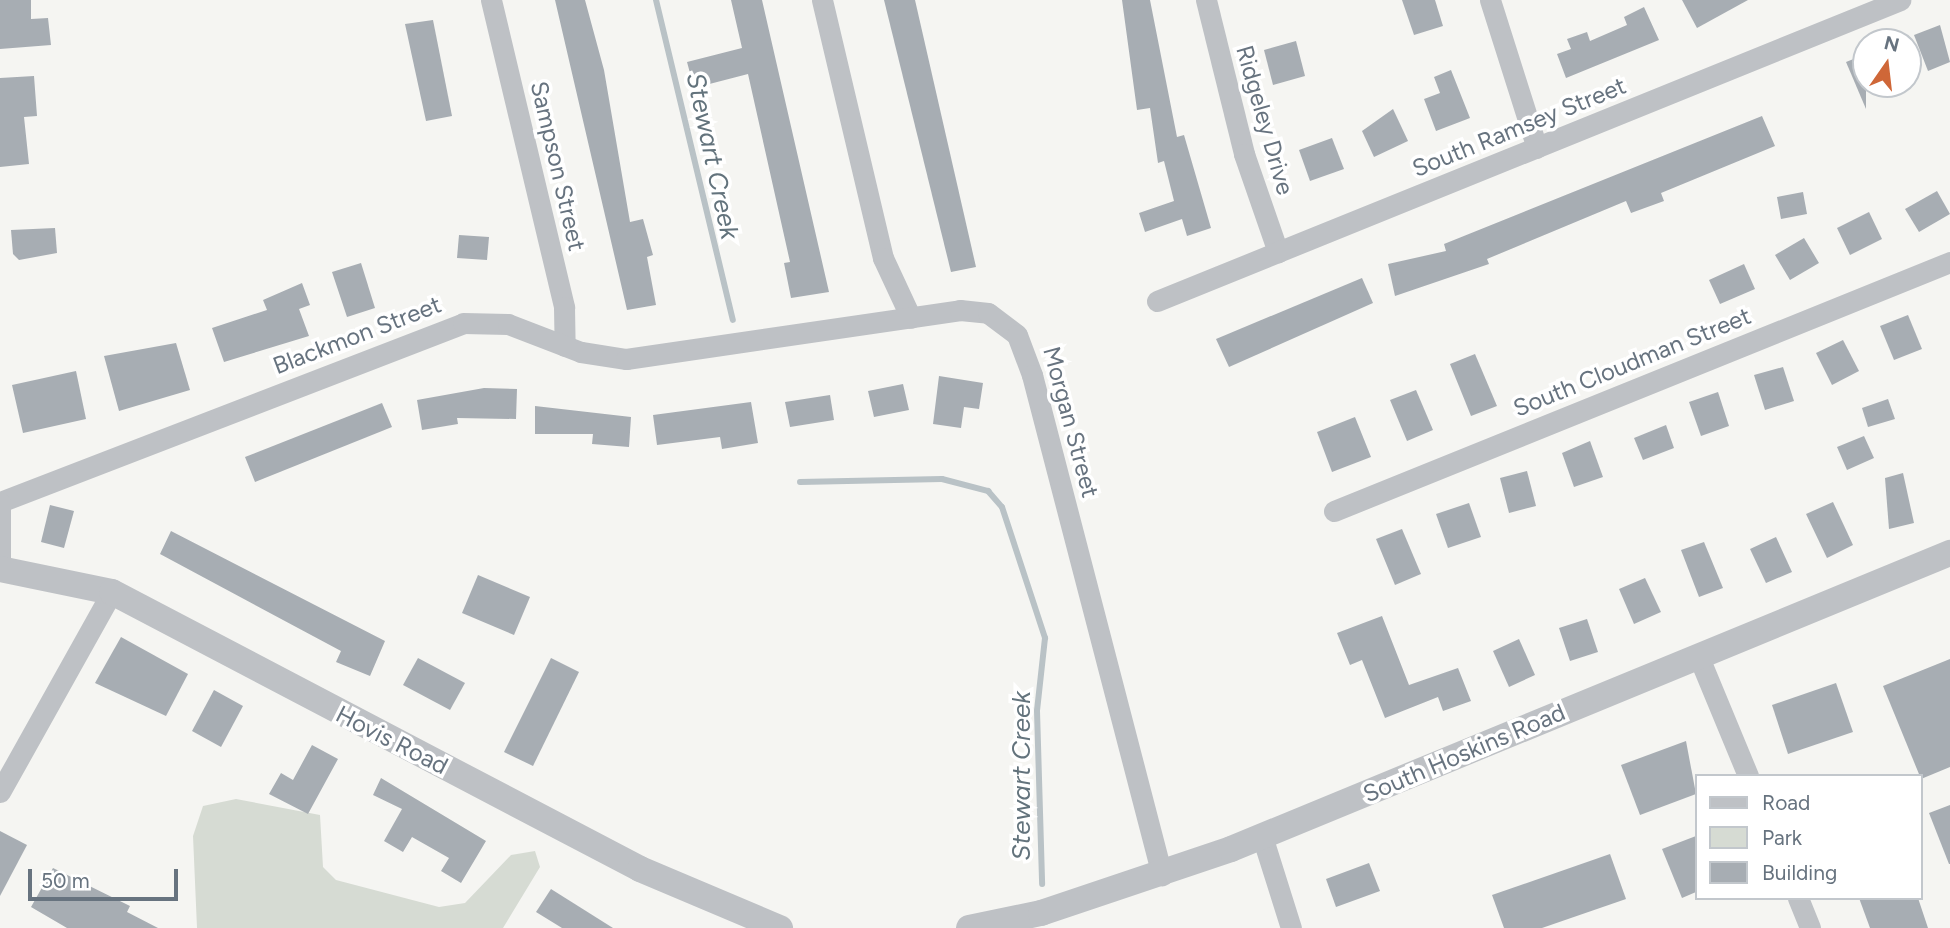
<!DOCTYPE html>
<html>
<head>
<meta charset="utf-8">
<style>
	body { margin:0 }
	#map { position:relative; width:1950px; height:928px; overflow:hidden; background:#f5f5f2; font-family:Figtree,sans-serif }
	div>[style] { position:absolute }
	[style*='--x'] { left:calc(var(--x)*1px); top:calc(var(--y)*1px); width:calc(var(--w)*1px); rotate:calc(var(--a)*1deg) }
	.green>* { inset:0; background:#d6dbd3 }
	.stream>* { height:6px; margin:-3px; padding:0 3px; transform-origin:3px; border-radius:3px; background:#b9c2c6 }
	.building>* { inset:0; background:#a7adb3 }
	.minor>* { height:21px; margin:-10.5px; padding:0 10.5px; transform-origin:10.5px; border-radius:10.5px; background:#bec1c5 }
	.tertiary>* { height:26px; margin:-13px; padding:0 13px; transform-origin:13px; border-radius:13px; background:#bec1c5 }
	span { translate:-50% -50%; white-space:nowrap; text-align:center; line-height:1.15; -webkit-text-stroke:7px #fff; paint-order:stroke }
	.street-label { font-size:24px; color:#67737f }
	.water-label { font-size:26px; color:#63737c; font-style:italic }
	.legend { position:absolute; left:1695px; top:774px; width:228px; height:126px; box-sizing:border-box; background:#fff; border:2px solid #c2c7cc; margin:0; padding:9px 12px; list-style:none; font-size:21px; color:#67737f }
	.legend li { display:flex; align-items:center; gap:14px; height:35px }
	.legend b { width:35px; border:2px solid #c2c7cc }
	.north { position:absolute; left:1852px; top:28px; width:70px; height:70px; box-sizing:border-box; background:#fff; border:2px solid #c2c7cc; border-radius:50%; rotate:14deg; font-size:19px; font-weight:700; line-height:28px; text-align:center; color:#67737f }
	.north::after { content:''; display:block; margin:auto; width:24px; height:32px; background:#cf6738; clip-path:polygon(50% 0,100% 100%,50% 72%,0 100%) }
	.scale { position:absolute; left:28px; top:869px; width:150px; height:32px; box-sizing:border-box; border:4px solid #67737f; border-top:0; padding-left:9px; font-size:21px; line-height:24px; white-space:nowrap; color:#67737f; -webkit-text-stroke:5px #fff; paint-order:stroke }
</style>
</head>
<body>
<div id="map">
	<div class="green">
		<i style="clip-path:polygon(236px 799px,320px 815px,323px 867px,336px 880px,439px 907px,465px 903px,511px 855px,535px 851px,540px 867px,503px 928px,197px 928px,193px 836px,203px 806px)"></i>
	</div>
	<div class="stream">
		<i style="--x:656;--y:0;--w:329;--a:76.5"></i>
		<i style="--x:800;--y:482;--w:142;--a:-1.2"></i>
		<i style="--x:942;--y:479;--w:48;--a:14.6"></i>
		<i style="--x:988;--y:491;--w:21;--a:49"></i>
		<i style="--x:1002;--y:507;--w:138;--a:71.8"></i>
		<i style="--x:1045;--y:638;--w:73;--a:96.3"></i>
		<i style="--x:1037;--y:711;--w:173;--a:88.3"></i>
	</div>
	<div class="building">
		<i style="clip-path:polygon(0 0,31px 0,31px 19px,48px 18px,51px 45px,0 49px)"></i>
		<i style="clip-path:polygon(555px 0,585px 0,604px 70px,630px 222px,643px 219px,653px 255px,647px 257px,656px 305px,627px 310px)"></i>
		<i style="clip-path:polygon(731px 0,762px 0,829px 292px,791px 298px,784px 263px,790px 262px,748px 74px,694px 88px,687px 62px,742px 48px)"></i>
		<i style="clip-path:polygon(884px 0,915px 0,976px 267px,951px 272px)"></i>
		<i style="clip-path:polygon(1122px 0,1150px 0,1177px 137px,1184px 135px,1211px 228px,1187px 236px,1182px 219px,1145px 232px,1139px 213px,1174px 201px,1164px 161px,1158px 163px,1150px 108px,1137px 110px)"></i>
		<i style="clip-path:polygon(1402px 0,1435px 0,1443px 26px,1414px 35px)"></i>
		<i style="clip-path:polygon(1682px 0,1748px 0,1697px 28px)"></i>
		<i style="clip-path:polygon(1644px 7px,1659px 40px,1566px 78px,1557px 54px,1571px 49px,1567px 39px,1587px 32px,1590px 41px,1627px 25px,1624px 17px)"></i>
		<i style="clip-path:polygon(433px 20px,452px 116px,426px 121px,405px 24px)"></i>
		<i style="clip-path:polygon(1940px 25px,1950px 62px,1928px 71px,1914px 35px)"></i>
		<i style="clip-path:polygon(1296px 41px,1305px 76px,1273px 85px,1264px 50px)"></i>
		<i style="clip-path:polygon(1866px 54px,1866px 109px,1846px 62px)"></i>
		<i style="clip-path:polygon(1451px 70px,1470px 118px,1436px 131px,1424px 99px,1440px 93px,1434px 77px)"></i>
		<i style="clip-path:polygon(34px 76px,37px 116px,24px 117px,29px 164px,0 167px,0 78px)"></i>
		<i style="clip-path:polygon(1393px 109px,1408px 141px,1374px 157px,1362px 131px)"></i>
		<i style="clip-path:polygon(1762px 116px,1775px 146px,1661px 193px,1664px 201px,1631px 213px,1626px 201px,1487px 259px,1489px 264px,1395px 296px,1388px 264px,1446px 251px,1444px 244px)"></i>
		<i style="clip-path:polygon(1332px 138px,1344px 169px,1310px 181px,1299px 150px)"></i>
		<i style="clip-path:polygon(1937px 191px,1950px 214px,1919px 232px,1905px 209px)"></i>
		<i style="clip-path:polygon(1803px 192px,1807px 214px,1781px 219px,1777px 197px)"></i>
		<i style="clip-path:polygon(1869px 212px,1882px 239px,1850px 255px,1837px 228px)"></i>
		<i style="clip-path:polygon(55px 228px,57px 253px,19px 260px,13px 254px,11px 230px)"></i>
		<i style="clip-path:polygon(459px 235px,489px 237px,487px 260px,457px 258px)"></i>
		<i style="clip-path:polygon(1804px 238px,1819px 263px,1790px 280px,1775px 255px)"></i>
		<i style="clip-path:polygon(361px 263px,375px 308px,347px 317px,332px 272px)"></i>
		<i style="clip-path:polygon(1744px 264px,1755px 289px,1720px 304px,1709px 280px)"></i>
		<i style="clip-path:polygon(1362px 278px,1373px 303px,1229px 367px,1216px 339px)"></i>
		<i style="clip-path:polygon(302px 283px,310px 305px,299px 309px,309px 336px,224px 362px,212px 328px,267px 310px,263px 300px)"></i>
		<i style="clip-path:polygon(1908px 315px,1922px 349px,1894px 360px,1880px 326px)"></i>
		<i style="clip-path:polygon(1843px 340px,1859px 371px,1832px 385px,1816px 353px)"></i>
		<i style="clip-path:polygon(176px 343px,190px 390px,119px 411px,104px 356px)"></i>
		<i style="clip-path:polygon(1475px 354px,1497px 406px,1471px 416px,1450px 364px)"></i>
		<i style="clip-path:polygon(1783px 367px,1794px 401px,1765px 410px,1754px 375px)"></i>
		<i style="clip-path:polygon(76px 371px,86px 419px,23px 433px,12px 385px)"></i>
		<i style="clip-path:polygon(939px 376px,983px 383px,979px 409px,964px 407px,961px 428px,933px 424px)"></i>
		<i style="clip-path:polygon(903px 384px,909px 410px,874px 417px,868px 391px)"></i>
		<i style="clip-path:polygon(484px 388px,517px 389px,516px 419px,457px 418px,458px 424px,422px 430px,417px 400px)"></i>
		<i style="clip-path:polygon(1416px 390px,1433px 430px,1407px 441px,1390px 400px)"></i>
		<i style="clip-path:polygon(1718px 392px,1729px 426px,1701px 436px,1689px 402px)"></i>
		<i style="clip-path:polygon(830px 395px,834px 420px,790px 427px,785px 402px)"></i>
		<i style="clip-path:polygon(1888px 399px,1895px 419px,1868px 427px,1862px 408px)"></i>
		<i style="clip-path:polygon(751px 402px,758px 443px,722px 449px,720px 437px,657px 445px,653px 415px)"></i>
		<i style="clip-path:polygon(382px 403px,392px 427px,255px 482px,245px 457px)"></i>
		<i style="clip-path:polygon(535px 406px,631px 417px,629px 447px,592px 444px,593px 434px,535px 434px)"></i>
		<i style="clip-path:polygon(1355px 417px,1371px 457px,1332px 472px,1317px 432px)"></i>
		<i style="clip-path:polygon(1666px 425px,1674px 448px,1643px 460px,1634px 438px)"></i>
		<i style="clip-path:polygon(1864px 436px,1874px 458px,1847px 470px,1837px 447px)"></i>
		<i style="clip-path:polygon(1590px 441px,1603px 477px,1574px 487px,1562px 453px)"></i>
		<i style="clip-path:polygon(1527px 471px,1536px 506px,1509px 513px,1500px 478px)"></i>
		<i style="clip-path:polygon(1903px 473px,1914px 523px,1889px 529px,1885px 478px)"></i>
		<i style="clip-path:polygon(1833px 502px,1853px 545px,1827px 558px,1806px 514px)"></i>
		<i style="clip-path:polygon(1469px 503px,1481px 537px,1448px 548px,1436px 514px)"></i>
		<i style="clip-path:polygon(50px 505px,74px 511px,64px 548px,41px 542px)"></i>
		<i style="clip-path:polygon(1402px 529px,1421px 574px,1395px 585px,1376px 539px)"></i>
		<i style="clip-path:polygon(171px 531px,385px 641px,370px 676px,336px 662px,341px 651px,160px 554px)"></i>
		<i style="clip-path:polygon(1776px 537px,1792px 572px,1766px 583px,1750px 549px)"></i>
		<i style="clip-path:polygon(1704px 542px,1723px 588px,1699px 597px,1681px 550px)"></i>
		<i style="clip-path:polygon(478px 575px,530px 597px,514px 635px,462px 613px)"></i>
		<i style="clip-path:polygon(1645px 578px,1661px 612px,1634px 624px,1619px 589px)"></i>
		<i style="clip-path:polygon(1382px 616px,1409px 685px,1458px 668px,1471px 701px,1443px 711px,1438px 697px,1385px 718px,1362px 660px,1350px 665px,1337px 633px)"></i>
		<i style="clip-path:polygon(1587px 619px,1598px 652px,1570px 661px,1559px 628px)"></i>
		<i style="clip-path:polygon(121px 637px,188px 674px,166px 716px,95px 683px)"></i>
		<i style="clip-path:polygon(1519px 639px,1535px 675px,1509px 687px,1493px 651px)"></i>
		<i style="clip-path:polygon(418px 658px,465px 683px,450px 710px,403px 685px)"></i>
		<i style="clip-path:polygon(551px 658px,579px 672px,533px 766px,504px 752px)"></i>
		<i style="clip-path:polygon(1950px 659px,1950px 767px,1921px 779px,1883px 686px)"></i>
		<i style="clip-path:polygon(1836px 683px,1853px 732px,1788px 754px,1772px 705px)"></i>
		<i style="clip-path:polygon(214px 690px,243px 706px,221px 747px,192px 731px)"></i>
		<i style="clip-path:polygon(1686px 741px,1696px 794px,1640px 815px,1621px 765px)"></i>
		<i style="clip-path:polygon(312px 745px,338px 759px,308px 814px,269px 794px,281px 773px,293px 780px)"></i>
		<i style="clip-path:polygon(381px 778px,486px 841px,461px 883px,441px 871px,449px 858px,412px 837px,403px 852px,384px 841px,402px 809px,373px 795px)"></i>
		<i style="clip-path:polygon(1950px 805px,1950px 864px,1949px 864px,1929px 813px)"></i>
		<i style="clip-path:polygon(0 831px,27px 845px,0 896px)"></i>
		<i style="clip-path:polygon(1696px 836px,1696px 892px,1682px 898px,1662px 849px)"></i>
		<i style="clip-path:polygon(1610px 854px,1626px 899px,1542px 928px,1504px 928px,1492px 895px)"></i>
		<i style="clip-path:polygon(1369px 863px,1380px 891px,1336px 907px,1326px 879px)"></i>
		<i style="clip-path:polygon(53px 868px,130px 906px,127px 912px,158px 928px,67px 928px,31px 907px)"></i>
		<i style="clip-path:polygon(551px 889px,613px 928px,562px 928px,536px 912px)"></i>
		<i style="clip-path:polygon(1859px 898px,1918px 898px,1928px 928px,1870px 928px)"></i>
	</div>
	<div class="minor">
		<i style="--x:491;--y:0;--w:316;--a:76.6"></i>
		<i style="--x:564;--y:307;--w:39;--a:89"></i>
		<i style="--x:822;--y:0;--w:265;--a:76.7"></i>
		<i style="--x:883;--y:258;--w:66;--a:65"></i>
		<i style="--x:1206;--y:0;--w:159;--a:76.1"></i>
		<i style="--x:1244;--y:154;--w:104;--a:70.9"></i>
		<i style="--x:1490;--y:0;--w:155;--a:72.4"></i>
		<i style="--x:1157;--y:301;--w:802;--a:-22.05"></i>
		<i style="--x:0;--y:502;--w:496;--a:-21.1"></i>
		<i style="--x:463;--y:323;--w:45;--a:1.3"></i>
		<i style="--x:508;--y:324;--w:78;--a:21"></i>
		<i style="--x:581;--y:352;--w:46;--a:8.8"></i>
		<i style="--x:626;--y:359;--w:338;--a:-8.3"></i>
		<i style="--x:960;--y:310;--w:28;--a:6"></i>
		<i style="--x:988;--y:313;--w:36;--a:37"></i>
		<i style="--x:1017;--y:335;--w:43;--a:69.4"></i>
		<i style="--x:1032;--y:375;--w:517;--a:75.43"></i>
		<i style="--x:0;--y:503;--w:66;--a:90"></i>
		<i style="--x:1334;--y:511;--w:664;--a:-22.01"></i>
		<i style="--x:1698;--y:655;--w:131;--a:67.5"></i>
		<i style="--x:0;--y:792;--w:229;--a:-60.8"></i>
		<i style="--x:1262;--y:836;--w:96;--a:72.5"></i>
		<i style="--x:1798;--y:898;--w:32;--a:68"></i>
	</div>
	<div class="tertiary">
		<i style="--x:0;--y:569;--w:114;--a:11.6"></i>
		<i style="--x:112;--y:592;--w:596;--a:27.68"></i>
		<i style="--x:640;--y:869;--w:152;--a:22.9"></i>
		<i style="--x:969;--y:928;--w:74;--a:-11.8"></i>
		<i style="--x:1041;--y:913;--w:200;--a:-18.6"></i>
		<i style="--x:1231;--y:849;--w:778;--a:-22.38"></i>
	</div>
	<div class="street-label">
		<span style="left:1265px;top:120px;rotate:74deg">Ridgeley Drive</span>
		<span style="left:1519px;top:127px;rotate:-22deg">South Ramsey Street</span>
		<span style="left:558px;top:166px;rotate:77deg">Sampson Street</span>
		<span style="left:357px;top:335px;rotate:-21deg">Blackmon Street</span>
		<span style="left:1632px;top:362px;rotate:-22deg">South Cloudman Street</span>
		<span style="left:1071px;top:422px;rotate:75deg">Morgan Street</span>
		<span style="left:392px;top:740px;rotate:27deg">Hovis Road</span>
		<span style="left:1464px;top:753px;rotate:-23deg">South Hoskins Road</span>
	</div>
	<div class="water-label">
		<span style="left:712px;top:156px;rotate:78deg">Stewart Creek</span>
		<span style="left:1022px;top:776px;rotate:-90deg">Stewart Creek</span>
	</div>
	<ul class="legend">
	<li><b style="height:9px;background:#bec1c5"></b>Road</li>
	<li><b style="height:19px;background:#d6dbd3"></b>Park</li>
	<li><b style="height:19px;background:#a7adb3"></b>Building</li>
	</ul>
	<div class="north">N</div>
	<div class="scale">50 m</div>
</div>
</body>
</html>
